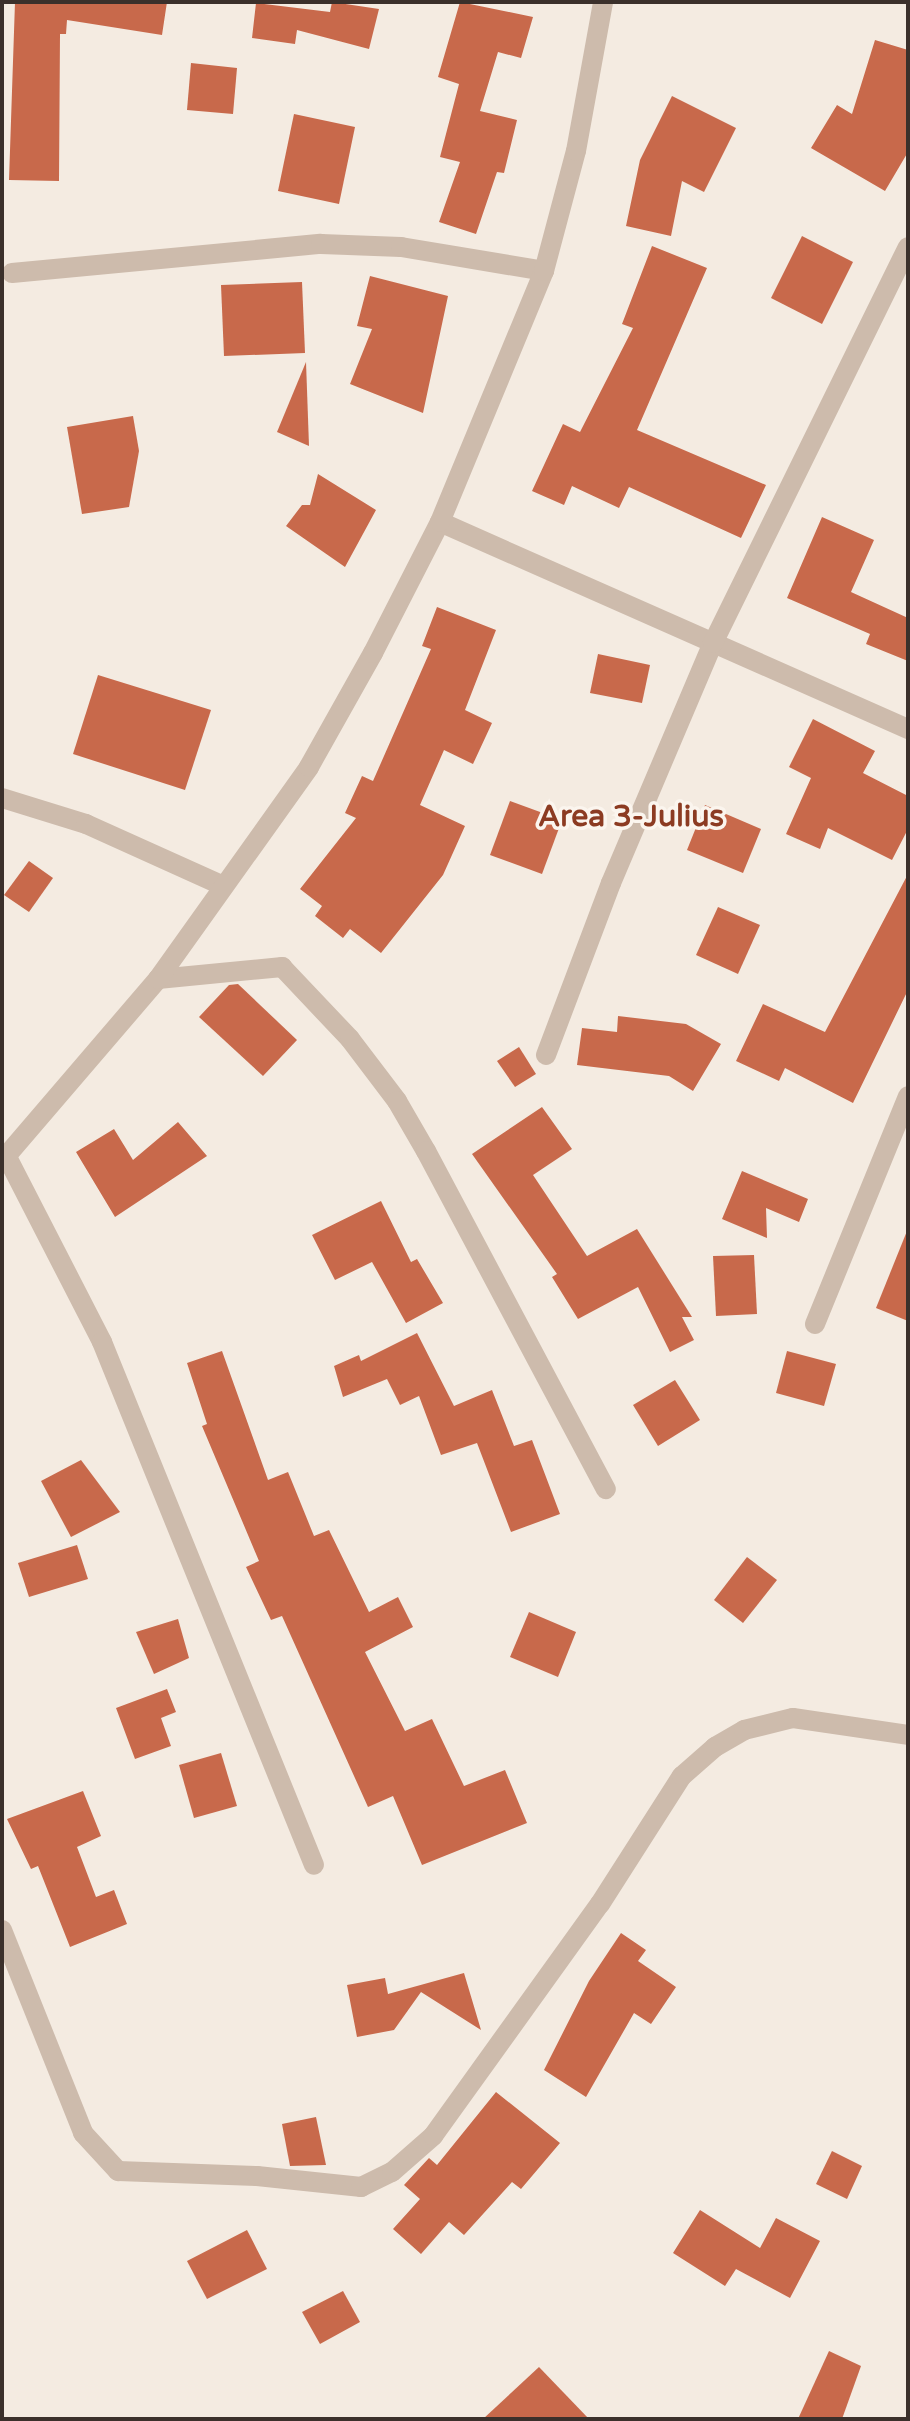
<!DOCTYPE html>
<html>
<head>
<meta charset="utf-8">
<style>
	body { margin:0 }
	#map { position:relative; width:910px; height:2421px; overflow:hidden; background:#f4ebe1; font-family:"Varela Round",sans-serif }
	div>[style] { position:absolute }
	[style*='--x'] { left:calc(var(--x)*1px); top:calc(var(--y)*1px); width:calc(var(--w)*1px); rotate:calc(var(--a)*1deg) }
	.building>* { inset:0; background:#c8694b }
	.minor>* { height:20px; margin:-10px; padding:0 10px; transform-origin:10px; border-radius:10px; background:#cdbbac }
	span { translate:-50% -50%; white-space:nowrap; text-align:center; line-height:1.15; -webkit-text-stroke:7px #fbf5ee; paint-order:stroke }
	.quarter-label { font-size:30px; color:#8c3b22; font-weight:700 }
	.frame { position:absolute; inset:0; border:4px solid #3b302b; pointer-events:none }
</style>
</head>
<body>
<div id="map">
	<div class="building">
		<i style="clip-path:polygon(15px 2px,167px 2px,162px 35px,67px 20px,66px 34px,60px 34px,59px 181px,9px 180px)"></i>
		<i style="clip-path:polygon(332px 2px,379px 9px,369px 49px,297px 30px,295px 44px,252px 38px,256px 3px,330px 12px)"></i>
		<i style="clip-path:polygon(460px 2px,533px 17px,521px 58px,498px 52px,480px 111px,517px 120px,504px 173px,497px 172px,476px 234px,439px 222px,460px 162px,440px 157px,459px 84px,438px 77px)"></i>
		<i style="clip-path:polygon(875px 40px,908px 50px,908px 152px,885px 191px,811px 148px,837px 105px,852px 114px)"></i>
		<i style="clip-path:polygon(191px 63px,237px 68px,233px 114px,187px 110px)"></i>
		<i style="clip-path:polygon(672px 96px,736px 128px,704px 192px,682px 181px,671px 236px,626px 226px,640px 160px)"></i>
		<i style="clip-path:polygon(294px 114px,355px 127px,339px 204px,278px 191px)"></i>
		<i style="clip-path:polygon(802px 236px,853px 262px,822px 324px,771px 298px)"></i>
		<i style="clip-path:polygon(652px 246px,707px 268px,637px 430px,766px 485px,741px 538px,629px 487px,619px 508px,572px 486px,564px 505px,532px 491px,563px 424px,580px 432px,633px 328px,622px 324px)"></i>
		<i style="clip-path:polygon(370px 276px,448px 296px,423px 413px,350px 384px,372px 329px,357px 326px)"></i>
		<i style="clip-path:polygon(302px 282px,305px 353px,224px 356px,221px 285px)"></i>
		<i style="clip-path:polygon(306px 362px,309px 446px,277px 432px)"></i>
		<i style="clip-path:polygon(133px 416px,139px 451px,129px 507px,82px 514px,67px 427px)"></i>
		<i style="clip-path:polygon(318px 474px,376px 510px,345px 567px,286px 526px,302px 505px,310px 505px)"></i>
		<i style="clip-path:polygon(822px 517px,874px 540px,851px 592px,908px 618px,908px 661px,866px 644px,870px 634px,787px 598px)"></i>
		<i style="clip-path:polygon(437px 607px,496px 630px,465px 710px,492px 723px,473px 764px,444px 750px,420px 805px,465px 826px,443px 875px,381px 953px,350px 929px,343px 938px,315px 916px,322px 906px,300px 889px,356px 818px,345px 813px,362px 776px,373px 781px,431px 649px,422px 646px)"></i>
		<i style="clip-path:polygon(598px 654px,650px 665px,642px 703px,590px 693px)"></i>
		<i style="clip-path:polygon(98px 675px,211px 710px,185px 790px,73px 754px)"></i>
		<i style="clip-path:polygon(813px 719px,875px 751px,863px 773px,908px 796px,908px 829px,892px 860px,828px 828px,820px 849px,786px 834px,811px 778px,789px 767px)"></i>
		<i style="clip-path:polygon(510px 801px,562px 820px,542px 874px,490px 855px)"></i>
		<i style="clip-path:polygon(705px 805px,761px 829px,743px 873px,687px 850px)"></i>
		<i style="clip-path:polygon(29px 861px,53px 878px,29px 912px,4px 895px)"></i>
		<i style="clip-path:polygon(908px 874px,908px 990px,853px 1103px,785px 1068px,779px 1081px,736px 1061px,763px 1004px,825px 1032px)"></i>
		<i style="clip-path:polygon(718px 907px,760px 925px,738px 974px,696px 955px)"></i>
		<i style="clip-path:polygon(238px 984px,297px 1040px,263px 1076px,199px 1017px,229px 985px)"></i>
		<i style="clip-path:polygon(618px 1016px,686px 1024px,721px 1044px,693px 1091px,669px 1076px,577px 1065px,582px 1028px,617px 1032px)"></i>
		<i style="clip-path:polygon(519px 1047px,536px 1074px,515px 1087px,497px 1061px)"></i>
		<i style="clip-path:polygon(542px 1107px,572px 1149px,533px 1175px,587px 1256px,637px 1229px,692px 1317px,682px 1317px,694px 1340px,670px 1352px,638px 1287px,578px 1319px,552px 1277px,557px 1274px,472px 1154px)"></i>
		<i style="clip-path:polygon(178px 1122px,207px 1156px,115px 1217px,76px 1152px,114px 1129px,133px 1160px)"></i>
		<i style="clip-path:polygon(742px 1171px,808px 1199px,799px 1222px,766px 1208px,767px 1238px,722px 1219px)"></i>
		<i style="clip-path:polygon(381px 1201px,411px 1262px,417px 1259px,443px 1303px,406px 1323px,372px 1262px,335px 1280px,312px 1235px)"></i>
		<i style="clip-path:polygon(907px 1231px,908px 1232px,908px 1321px,876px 1308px)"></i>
		<i style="clip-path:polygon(754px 1255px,757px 1314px,716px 1316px,713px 1256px)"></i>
		<i style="clip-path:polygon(417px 1333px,454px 1406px,492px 1390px,514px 1446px,532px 1440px,560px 1514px,511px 1532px,477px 1443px,441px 1455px,419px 1396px,400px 1405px,387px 1379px,343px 1397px,334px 1366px,359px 1355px,361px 1361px)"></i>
		<i style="clip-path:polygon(222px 1351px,268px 1480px,288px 1472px,314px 1536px,329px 1530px,369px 1612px,398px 1597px,413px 1627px,365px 1652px,405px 1731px,432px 1719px,464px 1786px,505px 1770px,527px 1823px,422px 1865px,393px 1796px,368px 1807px,282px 1616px,271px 1620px,246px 1567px,259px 1561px,202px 1426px,207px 1424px,187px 1363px)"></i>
		<i style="clip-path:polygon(787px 1351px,836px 1364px,824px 1406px,776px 1393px)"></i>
		<i style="clip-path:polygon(675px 1380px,700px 1420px,658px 1446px,633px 1405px)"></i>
		<i style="clip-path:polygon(81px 1460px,120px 1512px,71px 1537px,41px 1481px)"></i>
		<i style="clip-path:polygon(77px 1545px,88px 1579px,29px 1597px,18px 1563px)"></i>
		<i style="clip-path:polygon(747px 1557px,777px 1580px,743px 1623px,714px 1600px)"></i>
		<i style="clip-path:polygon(529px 1612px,576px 1632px,558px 1677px,510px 1657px)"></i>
		<i style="clip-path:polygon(178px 1619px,189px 1658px,154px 1674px,136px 1632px)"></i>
		<i style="clip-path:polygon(167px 1689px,176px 1712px,161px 1718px,171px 1746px,135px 1759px,116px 1708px)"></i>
		<i style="clip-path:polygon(221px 1753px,237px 1806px,194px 1818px,179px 1765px)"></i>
		<i style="clip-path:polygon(83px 1791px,101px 1836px,77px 1847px,96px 1897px,114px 1890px,127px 1924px,70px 1947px,38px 1866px,31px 1869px,7px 1819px)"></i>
		<i style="clip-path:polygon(621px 1933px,646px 1950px,638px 1961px,676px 1987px,651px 2024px,634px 2013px,586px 2097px,544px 2070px,589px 1981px)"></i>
		<i style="clip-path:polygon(464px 1973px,481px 2030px,421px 1992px,394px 2030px,357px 2037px,347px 1985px,385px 1978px,388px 1994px)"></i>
		<i style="clip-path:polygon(496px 2092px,560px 2143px,521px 2189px,512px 2182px,464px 2235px,449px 2222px,421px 2254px,393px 2229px,420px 2199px,404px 2185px,429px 2158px,437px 2165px)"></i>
		<i style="clip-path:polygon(316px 2117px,326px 2165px,290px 2166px,282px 2124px)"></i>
		<i style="clip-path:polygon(832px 2151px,862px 2166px,847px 2199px,816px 2184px)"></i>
		<i style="clip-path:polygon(700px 2210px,760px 2248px,776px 2218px,820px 2241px,790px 2298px,736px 2269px,725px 2286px,673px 2253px)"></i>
		<i style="clip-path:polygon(247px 2230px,267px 2269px,207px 2299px,187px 2261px)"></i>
		<i style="clip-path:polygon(343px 2291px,360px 2322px,320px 2344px,302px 2312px)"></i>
		<i style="clip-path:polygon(829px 2351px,861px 2366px,842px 2419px,798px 2419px)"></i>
		<i style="clip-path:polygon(539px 2367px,589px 2419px,483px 2419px)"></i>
	</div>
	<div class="minor">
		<i style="--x:12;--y:273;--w:310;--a:-5.4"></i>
		<i style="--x:321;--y:244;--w:80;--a:2.1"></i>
		<i style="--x:401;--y:247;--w:145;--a:9.5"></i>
		<i style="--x:440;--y:522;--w:512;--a:23.86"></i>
		<i style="--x:2;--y:798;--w:88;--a:17.2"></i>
		<i style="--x:86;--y:824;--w:150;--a:24.3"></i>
		<i style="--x:158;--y:979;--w:125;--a:-5.5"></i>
		<i style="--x:282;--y:967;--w:99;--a:46.6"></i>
		<i style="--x:350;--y:1039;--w:78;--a:52.8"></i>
		<i style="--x:397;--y:1101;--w:58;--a:59.9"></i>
		<i style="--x:426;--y:1151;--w:383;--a:62"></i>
		<i style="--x:546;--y:1055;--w:184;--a:-69.3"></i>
		<i style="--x:611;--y:883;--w:261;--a:-67"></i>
		<i style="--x:713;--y:643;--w:441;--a:-63.8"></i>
		<i style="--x:7;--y:1157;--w:208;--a:62.8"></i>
		<i style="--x:102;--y:1342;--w:564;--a:67.93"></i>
		<i style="--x:2;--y:1161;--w:240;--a:-49.4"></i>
		<i style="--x:158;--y:979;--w:260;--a:-54.5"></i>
		<i style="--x:309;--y:767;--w:131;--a:-60.7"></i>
		<i style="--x:373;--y:653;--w:147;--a:-62.9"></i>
		<i style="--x:440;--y:522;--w:272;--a:-67.5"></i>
		<i style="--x:544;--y:271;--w:124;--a:-75.1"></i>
		<i style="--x:576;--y:151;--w:151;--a:-79.7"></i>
		<i style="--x:815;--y:1324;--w:246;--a:-67.8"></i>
		<i style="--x:2;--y:1930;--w:219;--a:68.2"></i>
		<i style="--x:83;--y:2133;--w:52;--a:47.4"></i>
		<i style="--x:118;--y:2171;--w:139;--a:2.1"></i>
		<i style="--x:257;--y:2176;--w:105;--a:6"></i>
		<i style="--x:361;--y:2187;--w:34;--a:-26"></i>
		<i style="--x:392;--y:2172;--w:55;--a:-41.3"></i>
		<i style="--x:433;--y:2136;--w:286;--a:-54.3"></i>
		<i style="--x:600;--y:1904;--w:152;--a:-57.4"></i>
		<i style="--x:682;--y:1776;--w:44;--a:-41.3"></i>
		<i style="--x:715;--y:1747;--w:34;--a:-30"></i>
		<i style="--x:744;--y:1730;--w:50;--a:-13.8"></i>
		<i style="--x:793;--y:1718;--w:116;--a:8.4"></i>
	</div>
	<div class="quarter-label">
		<span style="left:631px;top:817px">Area 3-Julius</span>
	</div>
	<div class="frame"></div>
</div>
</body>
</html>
